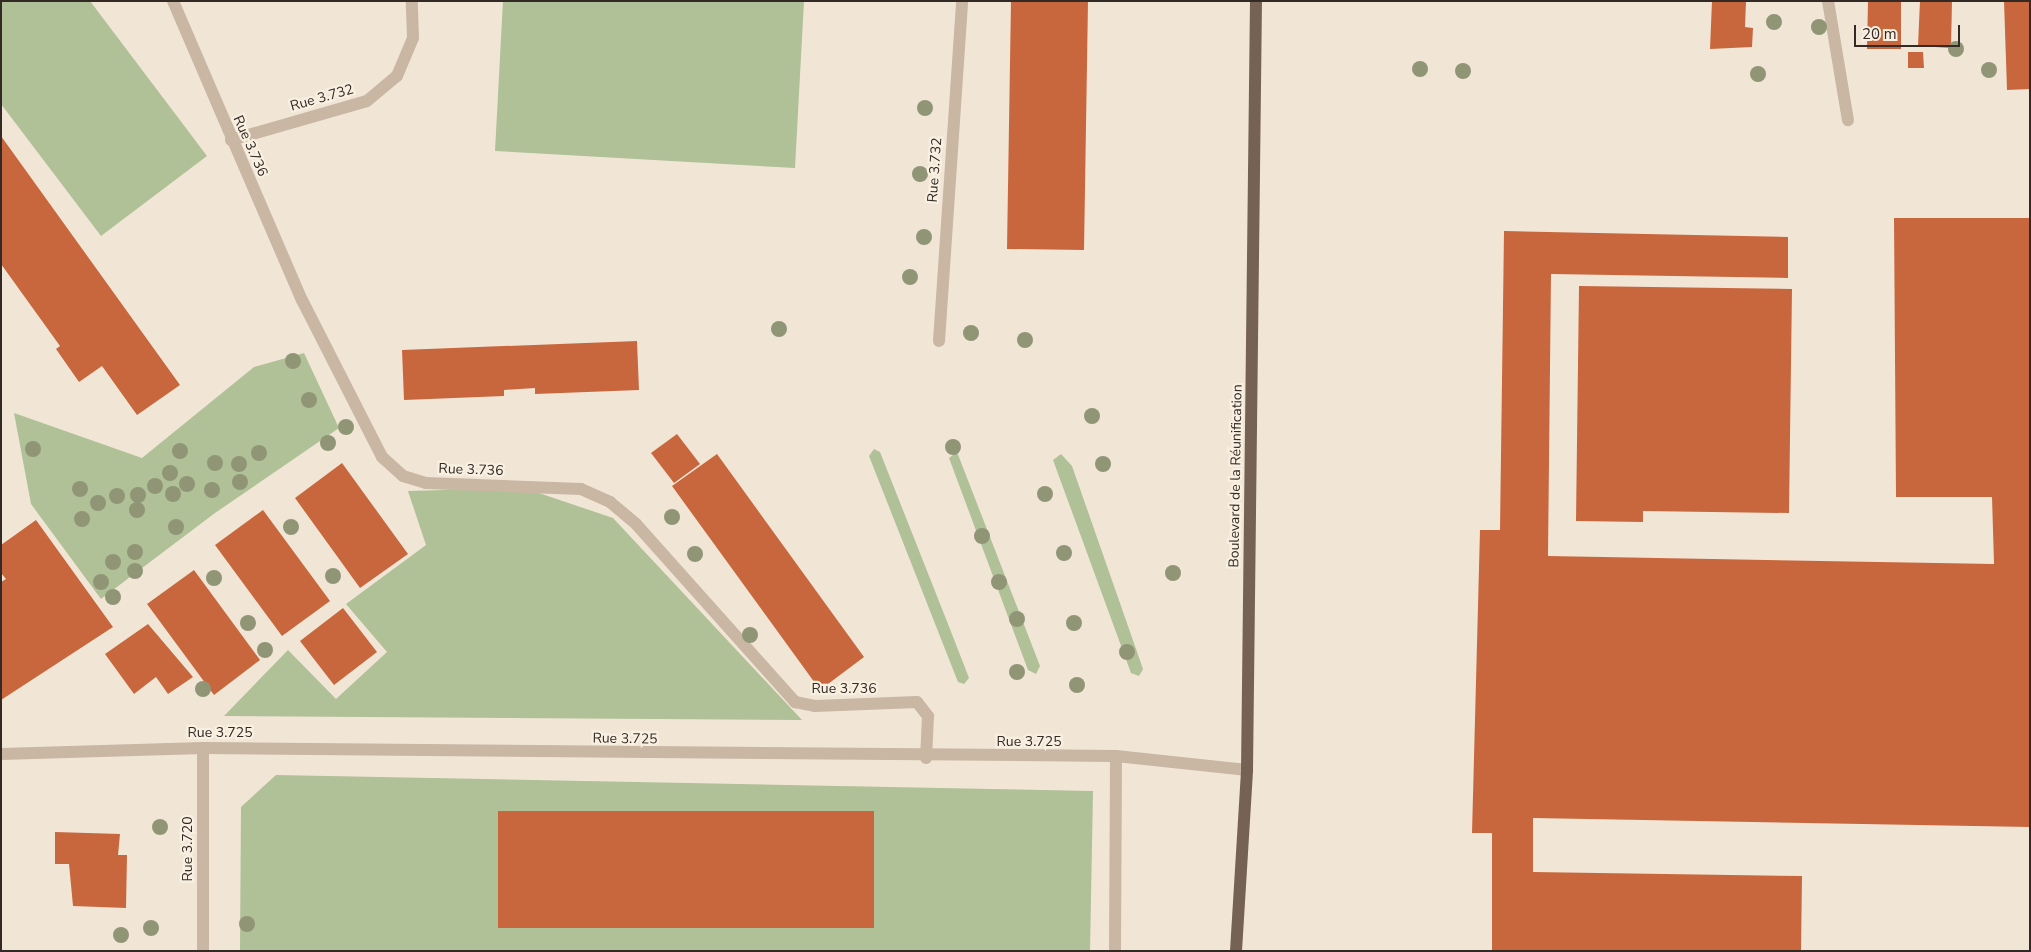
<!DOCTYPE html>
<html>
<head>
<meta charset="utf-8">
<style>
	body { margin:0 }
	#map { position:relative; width:2031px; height:952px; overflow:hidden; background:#f1e6d6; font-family:"Nunito Sans",sans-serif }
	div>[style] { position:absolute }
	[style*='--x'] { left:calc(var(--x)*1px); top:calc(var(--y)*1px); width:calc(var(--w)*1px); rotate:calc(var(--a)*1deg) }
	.green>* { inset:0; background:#b0c097 }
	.building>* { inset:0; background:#c8673d }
	.minor>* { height:12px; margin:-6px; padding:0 6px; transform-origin:6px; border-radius:6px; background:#c9b6a3 }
	.major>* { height:12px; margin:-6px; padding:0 6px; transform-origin:6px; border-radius:6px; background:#766255 }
	.trees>* { width:16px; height:16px; margin:-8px; border-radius:50%; background:#909576 }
	span { translate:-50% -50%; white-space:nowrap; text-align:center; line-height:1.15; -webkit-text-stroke:4.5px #f9f0e2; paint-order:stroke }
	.street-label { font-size:14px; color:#332a25 }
	.frame { position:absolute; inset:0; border:2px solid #332a25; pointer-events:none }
	.scale { position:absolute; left:1854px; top:25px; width:106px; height:22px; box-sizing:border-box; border:2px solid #332a25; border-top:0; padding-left:6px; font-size:15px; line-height:18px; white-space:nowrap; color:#332a25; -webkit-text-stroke:4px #f9f0e2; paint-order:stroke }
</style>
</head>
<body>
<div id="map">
	<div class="green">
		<i style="clip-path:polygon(1px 1px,90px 1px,207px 156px,101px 236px,1px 104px)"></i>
		<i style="clip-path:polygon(503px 1px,804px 1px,795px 168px,495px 151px)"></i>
		<i style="clip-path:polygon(304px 353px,339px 428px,215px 513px,101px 599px,31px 504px,14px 413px,142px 458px,254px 367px)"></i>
		<i style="clip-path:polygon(874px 449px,880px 452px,948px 624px,969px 678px,964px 684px,958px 682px,869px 456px)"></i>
		<i style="clip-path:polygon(957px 452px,1040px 666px,1036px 674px,1028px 670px,949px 458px)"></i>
		<i style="clip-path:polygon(1061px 454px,1072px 466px,1143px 669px,1139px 676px,1131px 673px,1053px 460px)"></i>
		<i style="clip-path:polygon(524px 488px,613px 518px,802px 720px,224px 716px,288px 650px,336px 699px,387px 652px,346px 604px,426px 545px,408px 491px)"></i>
		<i style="clip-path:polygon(276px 775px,1093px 791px,1090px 951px,240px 951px,241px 807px)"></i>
	</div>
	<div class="building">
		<i style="clip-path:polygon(1011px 1px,1088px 1px,1084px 250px,1007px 249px)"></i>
		<i style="clip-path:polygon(1712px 1px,1746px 2px,1745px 27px,1753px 28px,1752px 47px,1710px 49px)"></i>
		<i style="clip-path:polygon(1868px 1px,1901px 1px,1901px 49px,1867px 49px)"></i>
		<i style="clip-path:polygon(1920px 1px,1952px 1px,1951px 48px,1918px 46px)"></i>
		<i style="clip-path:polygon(2004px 1px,2030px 1px,2030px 89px,2007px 90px)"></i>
		<i style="clip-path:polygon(1908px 52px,1923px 52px,1924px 68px,1908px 68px)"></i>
		<i style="clip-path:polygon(1px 136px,180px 385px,137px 415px,102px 366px,79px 382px,56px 349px,60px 346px,1px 264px)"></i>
		<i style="clip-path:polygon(1894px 218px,2030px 218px,2030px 827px,1533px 818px,1533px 872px,1802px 876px,1801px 951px,1492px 951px,1492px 833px,1472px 833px,1480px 530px,1500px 530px,1504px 231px,1788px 237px,1788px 278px,1551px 274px,1548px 556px,1994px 564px,1992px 497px,1896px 497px)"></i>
		<i style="clip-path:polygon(1579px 286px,1792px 289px,1789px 513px,1643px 511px,1643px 522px,1576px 521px)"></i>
		<i style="clip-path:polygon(637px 341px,639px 390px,535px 394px,535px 388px,504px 390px,504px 396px,404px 400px,402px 350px)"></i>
		<i style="clip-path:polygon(677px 434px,700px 464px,674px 483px,651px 453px)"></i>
		<i style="clip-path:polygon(717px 454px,864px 657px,820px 690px,672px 486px)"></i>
		<i style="clip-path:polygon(342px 463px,408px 554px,360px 588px,295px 498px)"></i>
		<i style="clip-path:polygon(263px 510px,330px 601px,282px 636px,215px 545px)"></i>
		<i style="clip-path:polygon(36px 520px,113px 627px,1px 700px,1px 582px,6px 579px,1px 573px,1px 545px)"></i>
		<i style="clip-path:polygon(194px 570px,260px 660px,214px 695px,147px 604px)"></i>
		<i style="clip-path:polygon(343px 608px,377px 652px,334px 685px,300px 641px)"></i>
		<i style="clip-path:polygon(148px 624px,193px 677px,168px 694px,156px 677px,134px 694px,105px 654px)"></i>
		<i style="clip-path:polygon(498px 811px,874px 811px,874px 928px,498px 928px)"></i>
		<i style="clip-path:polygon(55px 832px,120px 834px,118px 855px,127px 855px,126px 908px,73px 906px,69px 864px,55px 864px)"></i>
	</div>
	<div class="minor">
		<i style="--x:173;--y:1;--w:326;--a:66.7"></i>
		<i style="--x:302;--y:300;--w:176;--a:63"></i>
		<i style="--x:382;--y:457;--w:28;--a:42"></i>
		<i style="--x:403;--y:476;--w:24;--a:17"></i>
		<i style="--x:426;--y:483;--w:155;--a:2.2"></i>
		<i style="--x:581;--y:489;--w:32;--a:24"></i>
		<i style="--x:610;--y:502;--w:34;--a:40"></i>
		<i style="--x:636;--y:524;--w:239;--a:48.2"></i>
		<i style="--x:795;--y:702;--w:20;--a:11"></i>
		<i style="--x:815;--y:706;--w:102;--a:-2.2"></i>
		<i style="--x:917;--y:702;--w:18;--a:52"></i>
		<i style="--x:928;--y:716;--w:42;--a:92.7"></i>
		<i style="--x:1828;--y:1;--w:121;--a:80.5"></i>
		<i style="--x:231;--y:140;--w:141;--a:-16"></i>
		<i style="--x:367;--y:101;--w:39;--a:-40"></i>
		<i style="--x:397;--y:76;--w:41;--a:-67.2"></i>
		<i style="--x:413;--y:38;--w:37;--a:-92"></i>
		<i style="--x:939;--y:341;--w:341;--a:-86.1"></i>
		<i style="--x:1;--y:754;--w:202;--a:-1.7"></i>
		<i style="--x:203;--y:748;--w:913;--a:0.5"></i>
		<i style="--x:1116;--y:756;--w:132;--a:6.1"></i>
		<i style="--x:203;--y:951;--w:203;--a:-90"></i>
		<i style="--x:1115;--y:951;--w:195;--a:-89.7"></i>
	</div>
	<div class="major">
		<i style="--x:1236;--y:951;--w:181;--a:-86.5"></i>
		<i style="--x:1247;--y:770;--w:769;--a:-89.33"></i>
	</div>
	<div class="trees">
		<i style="left:1774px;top:22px"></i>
		<i style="left:1819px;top:27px"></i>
		<i style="left:1956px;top:49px"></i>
		<i style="left:1420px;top:69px"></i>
		<i style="left:1989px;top:70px"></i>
		<i style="left:1463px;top:71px"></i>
		<i style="left:1758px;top:74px"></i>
		<i style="left:925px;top:108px"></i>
		<i style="left:920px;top:174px"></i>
		<i style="left:924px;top:237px"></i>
		<i style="left:910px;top:277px"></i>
		<i style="left:779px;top:329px"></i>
		<i style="left:971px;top:333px"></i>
		<i style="left:1025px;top:340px"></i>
		<i style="left:293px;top:361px"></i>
		<i style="left:309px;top:400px"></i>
		<i style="left:1092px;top:416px"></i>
		<i style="left:346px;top:427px"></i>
		<i style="left:328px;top:443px"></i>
		<i style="left:953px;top:447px"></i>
		<i style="left:33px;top:449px"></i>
		<i style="left:180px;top:451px"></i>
		<i style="left:259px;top:453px"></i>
		<i style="left:215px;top:463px"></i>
		<i style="left:239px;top:464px"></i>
		<i style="left:1103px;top:464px"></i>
		<i style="left:170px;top:473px"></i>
		<i style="left:240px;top:482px"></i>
		<i style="left:187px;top:484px"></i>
		<i style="left:155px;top:486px"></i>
		<i style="left:80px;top:489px"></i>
		<i style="left:212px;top:490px"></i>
		<i style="left:173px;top:494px"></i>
		<i style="left:1045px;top:494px"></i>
		<i style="left:138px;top:495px"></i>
		<i style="left:117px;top:496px"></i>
		<i style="left:98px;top:503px"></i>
		<i style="left:137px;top:510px"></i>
		<i style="left:672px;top:517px"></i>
		<i style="left:82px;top:519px"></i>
		<i style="left:176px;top:527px"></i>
		<i style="left:291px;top:527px"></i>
		<i style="left:982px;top:536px"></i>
		<i style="left:135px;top:552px"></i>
		<i style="left:1064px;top:553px"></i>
		<i style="left:695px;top:554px"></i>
		<i style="left:113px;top:562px"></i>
		<i style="left:135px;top:571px"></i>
		<i style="left:1173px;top:573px"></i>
		<i style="left:333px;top:576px"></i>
		<i style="left:214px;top:578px"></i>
		<i style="left:101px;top:582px"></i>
		<i style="left:999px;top:582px"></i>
		<i style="left:113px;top:597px"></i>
		<i style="left:1017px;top:619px"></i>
		<i style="left:248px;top:623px"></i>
		<i style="left:1074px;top:623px"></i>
		<i style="left:750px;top:635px"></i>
		<i style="left:265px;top:650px"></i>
		<i style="left:1127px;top:652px"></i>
		<i style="left:1017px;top:672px"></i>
		<i style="left:1077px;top:685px"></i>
		<i style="left:203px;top:689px"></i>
		<i style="left:160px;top:827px"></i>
		<i style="left:247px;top:924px"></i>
		<i style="left:151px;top:928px"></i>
		<i style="left:121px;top:935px"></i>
	</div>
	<div class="street-label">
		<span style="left:322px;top:98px;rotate:-16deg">Rue 3.732</span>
		<span style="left:250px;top:146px;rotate:66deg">Rue 3.736</span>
		<span style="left:935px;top:170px;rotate:-86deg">Rue 3.732</span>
		<span style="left:471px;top:470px;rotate:2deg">Rue 3.736</span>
		<span style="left:1236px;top:476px;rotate:-89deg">Boulevard de la Réunification</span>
		<span style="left:844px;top:689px">Rue 3.736</span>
		<span style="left:220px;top:733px">Rue 3.725</span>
		<span style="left:625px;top:739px;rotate:1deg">Rue 3.725</span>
		<span style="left:1029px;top:742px">Rue 3.725</span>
		<span style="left:188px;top:849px;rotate:-90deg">Rue 3.720</span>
	</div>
	<div class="frame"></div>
	<div class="scale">20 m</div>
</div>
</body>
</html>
